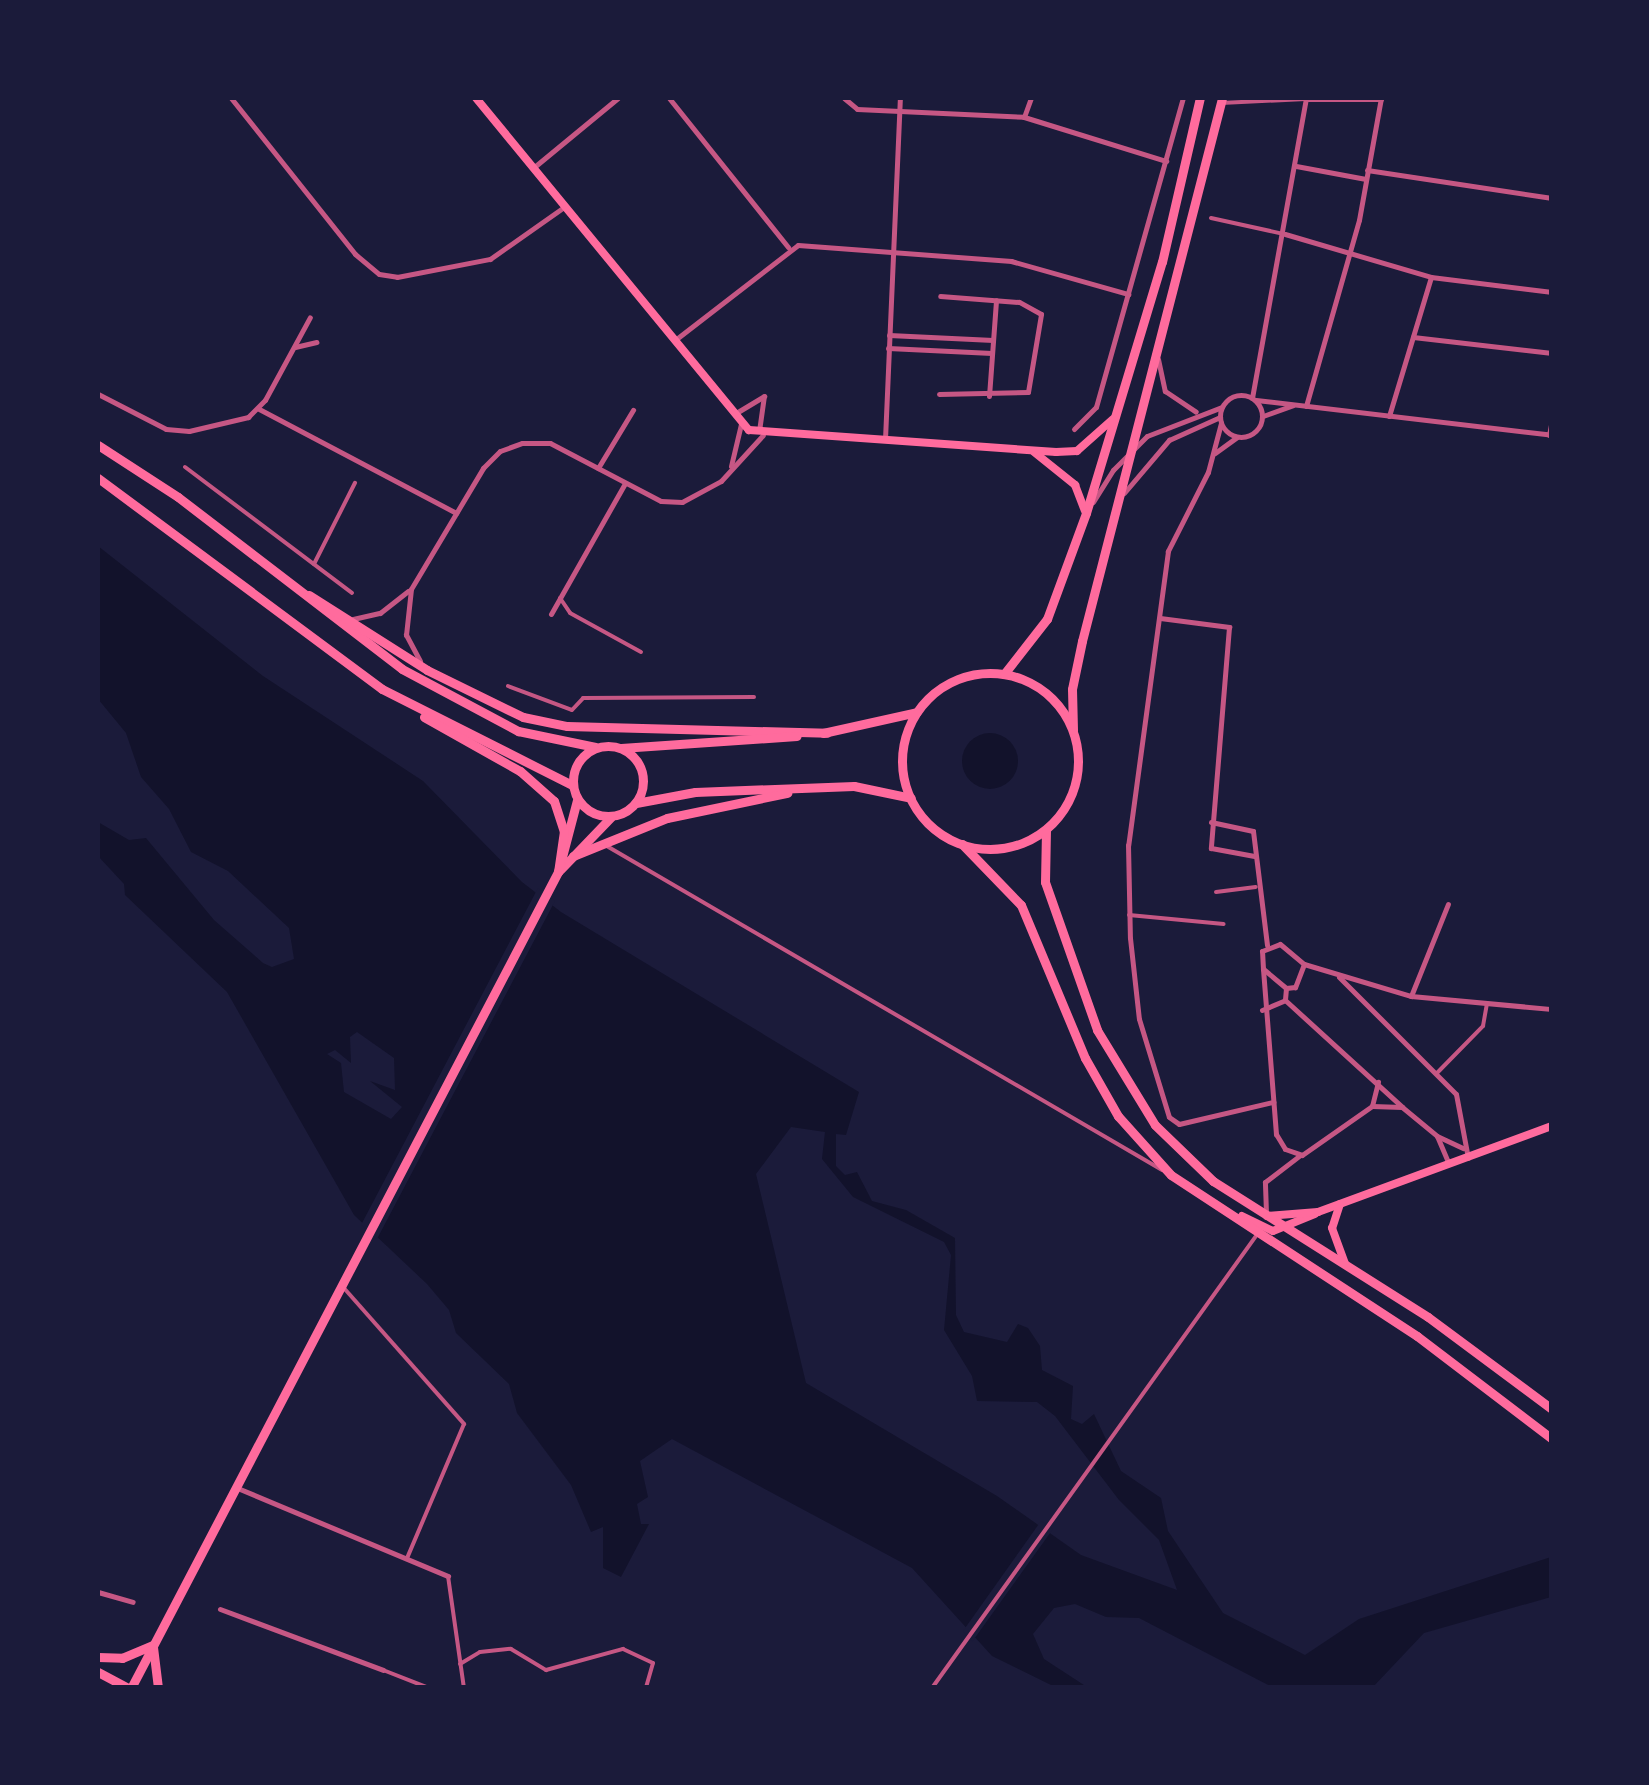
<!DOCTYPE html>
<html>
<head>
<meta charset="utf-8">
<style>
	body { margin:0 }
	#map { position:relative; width:1649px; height:1785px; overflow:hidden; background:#1b1b3a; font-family:"Space Grotesk",sans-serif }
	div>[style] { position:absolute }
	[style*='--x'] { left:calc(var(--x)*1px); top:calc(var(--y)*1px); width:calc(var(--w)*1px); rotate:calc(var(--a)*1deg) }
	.water>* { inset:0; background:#12122b }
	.round { border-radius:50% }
	.pier>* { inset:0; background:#1b1b3a }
	.pedestrian>* { height:4px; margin:-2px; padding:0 2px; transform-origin:2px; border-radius:2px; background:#c65784 }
	.minor>* { height:5px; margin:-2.5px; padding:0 2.5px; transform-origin:2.5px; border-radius:2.5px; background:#c65784 }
	.minor>.ring { margin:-2.5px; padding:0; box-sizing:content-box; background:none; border:5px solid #c65784; border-radius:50% }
	.secondary>* { height:8px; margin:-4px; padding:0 4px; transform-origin:4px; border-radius:4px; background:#ff6b9d }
	.primary>* { height:9px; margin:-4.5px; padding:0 4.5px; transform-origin:4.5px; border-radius:4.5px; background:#ff6b9d }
	.trunk>* { height:9px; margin:-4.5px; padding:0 4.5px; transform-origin:4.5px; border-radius:4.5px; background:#ff6b9d }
	.trunk>.ring { margin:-4.5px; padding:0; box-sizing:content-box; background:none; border:9px solid #ff6b9d; border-radius:50% }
	span { translate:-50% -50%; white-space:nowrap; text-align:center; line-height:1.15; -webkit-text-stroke:10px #1b1b3a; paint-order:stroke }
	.frame { position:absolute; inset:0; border:100px solid #1b1b3a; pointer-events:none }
</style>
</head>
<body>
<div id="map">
	<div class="water">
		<i style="clip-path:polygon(evenodd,98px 546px,263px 676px,423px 781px,522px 882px,561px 912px,859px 1092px,846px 1135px,836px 1134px,836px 1166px,845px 1175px,857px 1172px,872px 1201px,906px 1210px,955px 1238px,956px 1315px,964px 1332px,1007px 1342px,1018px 1324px,1028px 1328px,1040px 1346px,1042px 1370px,1073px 1386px,1071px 1419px,1082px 1424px,1094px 1414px,1121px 1471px,1161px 1498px,1168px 1531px,1223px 1613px,1305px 1655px,1359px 1619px,1551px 1557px,1551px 1597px,1424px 1633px,1372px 1688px,1272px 1687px,1139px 1618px,1106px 1617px,1075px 1604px,1054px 1608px,1033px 1634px,1044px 1659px,1087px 1687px,1055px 1687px,992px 1656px,912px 1568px,672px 1439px,640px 1461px,648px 1497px,637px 1504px,641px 1524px,649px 1524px,621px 1577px,603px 1568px,603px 1527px,591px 1532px,571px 1485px,517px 1413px,509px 1384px,456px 1333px,449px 1310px,427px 1284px,354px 1215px,227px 992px,125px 895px,124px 884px,98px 856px,98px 822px,129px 840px,146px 838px,214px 920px,263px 963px,272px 967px,294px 959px,289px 928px,228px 871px,191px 852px,169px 809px,141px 777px,126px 733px,98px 699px,98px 546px,357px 1032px,394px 1058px,395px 1090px,370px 1081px,402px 1107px,391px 1119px,344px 1092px,341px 1063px,327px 1054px,335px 1050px,351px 1063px,350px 1037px,357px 1032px,98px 546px,791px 1127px,825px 1132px,822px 1159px,853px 1197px,944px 1242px,951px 1255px,944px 1330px,972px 1376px,977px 1401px,1037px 1402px,1055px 1416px,1119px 1500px,1159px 1540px,1177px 1590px,1081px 1555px,997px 1496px,806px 1383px,756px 1174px,791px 1127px)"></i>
		<i class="round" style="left:962px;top:733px;width:56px;height:56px"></i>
	</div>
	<div class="pier">
		<i style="clip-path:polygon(538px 888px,555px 901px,377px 1239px,361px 1225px)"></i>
		<i style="clip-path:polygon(1041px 1521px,1053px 1529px,972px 1642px,963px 1631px)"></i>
	</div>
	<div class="pedestrian">
		<i style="--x:1221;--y:103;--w:85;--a:-2.7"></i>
		<i style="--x:1211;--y:218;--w:75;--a:12.4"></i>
		<i style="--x:185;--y:467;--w:209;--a:37"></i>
		<i style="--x:314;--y:564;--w:91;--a:-63.2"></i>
		<i style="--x:560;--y:598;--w:18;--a:56"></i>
		<i style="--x:570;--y:613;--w:81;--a:28.8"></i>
		<i style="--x:508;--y:686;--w:68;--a:20.6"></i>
		<i style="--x:572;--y:710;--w:16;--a:-47"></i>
		<i style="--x:583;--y:698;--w:171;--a:-0.3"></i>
		<i style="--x:605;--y:845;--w:645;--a:30.26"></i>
		<i style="--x:1216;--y:892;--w:40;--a:-7.1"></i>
		<i style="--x:1129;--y:915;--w:95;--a:5.4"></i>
		<i style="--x:1437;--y:1073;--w:66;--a:-45.6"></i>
		<i style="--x:1483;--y:1026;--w:23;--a:-80"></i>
		<i style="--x:343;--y:1287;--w:183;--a:48.5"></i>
		<i style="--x:464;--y:1424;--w:146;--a:113"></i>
		<i style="--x:448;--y:1576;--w:113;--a:81.9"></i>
		<i style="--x:460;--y:1664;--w:23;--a:-31"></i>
		<i style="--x:480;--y:1652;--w:31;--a:-6"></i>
		<i style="--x:511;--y:1649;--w:41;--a:31"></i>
		<i style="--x:546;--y:1670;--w:80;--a:-15.3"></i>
		<i style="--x:623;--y:1649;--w:33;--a:25"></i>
		<i style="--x:653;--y:1663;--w:26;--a:106"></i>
		<i style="--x:383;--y:1670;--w:49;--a:21.4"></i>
		<i style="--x:932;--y:1688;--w:556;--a:-54.37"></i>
	</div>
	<div class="minor">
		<i style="--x:231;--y:98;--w:199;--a:51.5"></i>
		<i style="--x:355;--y:254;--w:31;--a:40"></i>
		<i style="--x:379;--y:274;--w:18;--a:9"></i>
		<i style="--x:397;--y:277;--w:95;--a:-11"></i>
		<i style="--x:490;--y:259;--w:90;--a:-35.1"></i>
		<i style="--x:669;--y:98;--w:191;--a:51.4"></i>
		<i style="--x:844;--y:98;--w:17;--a:40"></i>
		<i style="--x:857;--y:109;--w:167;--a:2.7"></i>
		<i style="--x:1024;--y:117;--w:149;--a:17.2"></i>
		<i style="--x:1306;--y:99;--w:75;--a:0"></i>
		<i style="--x:1024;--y:117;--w:20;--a:-70"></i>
		<i style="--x:1296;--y:166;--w:71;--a:10.5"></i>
		<i style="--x:533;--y:168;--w:110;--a:-39.5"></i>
		<i style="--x:1367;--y:170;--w:187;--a:8.6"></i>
		<i style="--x:1285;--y:234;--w:152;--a:16.4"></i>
		<i style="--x:1431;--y:277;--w:122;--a:7.1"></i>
		<i style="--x:889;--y:335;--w:104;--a:2.8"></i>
		<i style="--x:1413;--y:337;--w:140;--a:6.6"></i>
		<i style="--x:675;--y:340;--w:155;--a:-37.7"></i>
		<i style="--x:798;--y:245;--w:214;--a:4.3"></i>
		<i style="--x:1011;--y:261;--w:122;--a:15.8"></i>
		<i style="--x:295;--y:347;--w:22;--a:-13"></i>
		<i style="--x:888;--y:348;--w:104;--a:2.8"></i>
		<i style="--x:1158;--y:359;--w:33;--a:78"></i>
		<i style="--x:1165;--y:391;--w:37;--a:34"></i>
		<i style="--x:98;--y:394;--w:76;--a:27.2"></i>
		<i style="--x:166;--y:429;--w:23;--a:5"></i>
		<i style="--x:189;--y:431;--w:61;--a:-13.3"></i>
		<i style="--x:248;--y:417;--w:24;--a:-45"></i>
		<i style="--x:265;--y:400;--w:94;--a:-61.5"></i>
		<i style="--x:939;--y:394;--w:89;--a:-1.3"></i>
		<i style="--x:1028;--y:392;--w:79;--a:-80.5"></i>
		<i style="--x:1041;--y:314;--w:25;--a:-151"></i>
		<i style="--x:1019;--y:302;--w:79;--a:-175.7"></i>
		<i class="ring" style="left:1220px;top:395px;width:37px;height:37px"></i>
		<i style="--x:989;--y:396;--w:96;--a:-85.8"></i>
		<i style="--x:1252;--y:398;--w:305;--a:-79.8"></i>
		<i style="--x:1256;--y:400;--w:298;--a:6.7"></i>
		<i style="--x:1306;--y:406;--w:193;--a:-74.1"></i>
		<i style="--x:1359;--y:220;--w:124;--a:-79.8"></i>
		<i style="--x:259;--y:409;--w:223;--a:27.8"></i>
		<i style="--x:736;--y:413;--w:33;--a:-31"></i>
		<i style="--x:1263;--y:416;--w:32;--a:-20"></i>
		<i style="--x:1389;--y:416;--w:145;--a:-73.2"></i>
		<i style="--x:1221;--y:423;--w:51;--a:104.9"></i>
		<i style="--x:1208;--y:472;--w:89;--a:116.9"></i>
		<i style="--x:1168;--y:551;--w:297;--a:97.7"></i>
		<i style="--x:1128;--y:845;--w:93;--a:88.8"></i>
		<i style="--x:1130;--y:938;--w:81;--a:83.7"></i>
		<i style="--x:1139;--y:1019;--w:102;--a:73"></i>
		<i style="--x:1169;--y:1117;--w:12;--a:35"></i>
		<i style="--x:1179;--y:1124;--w:97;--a:-13.2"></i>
		<i style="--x:1074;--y:429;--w:31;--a:-45"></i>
		<i style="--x:1096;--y:407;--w:321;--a:-74.3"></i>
		<i style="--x:759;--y:431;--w:35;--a:-82"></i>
		<i style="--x:1549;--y:435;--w:16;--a:-79"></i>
		<i style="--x:885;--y:439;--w:341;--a:-87.5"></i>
		<i style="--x:1215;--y:453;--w:27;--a:-36"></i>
		<i style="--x:731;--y:466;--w:43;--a:-76.6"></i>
		<i style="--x:598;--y:468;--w:68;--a:-58.9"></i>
		<i style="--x:1124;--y:493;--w:70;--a:-49.7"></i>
		<i style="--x:1169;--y:440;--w:56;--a:-24.3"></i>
		<i style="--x:1093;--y:502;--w:38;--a:-58"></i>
		<i style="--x:1113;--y:470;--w:48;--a:-45"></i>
		<i style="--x:1147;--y:436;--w:80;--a:-21.1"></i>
		<i style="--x:551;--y:614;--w:150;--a:-60.5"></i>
		<i style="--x:1160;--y:618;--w:70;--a:7.4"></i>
		<i style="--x:1229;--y:627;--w:222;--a:94.7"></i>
		<i style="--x:1211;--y:848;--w:44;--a:10.5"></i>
		<i style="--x:353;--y:619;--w:28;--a:-13"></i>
		<i style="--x:380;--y:613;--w:36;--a:-38"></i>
		<i style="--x:420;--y:661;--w:30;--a:-118"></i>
		<i style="--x:406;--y:635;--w:46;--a:-83.8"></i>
		<i style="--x:411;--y:589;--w:141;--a:-59.2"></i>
		<i style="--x:483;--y:468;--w:24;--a:-45"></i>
		<i style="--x:500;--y:451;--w:23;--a:-20"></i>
		<i style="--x:522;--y:443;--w:28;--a:0"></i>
		<i style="--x:550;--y:443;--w:125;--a:27.6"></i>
		<i style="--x:661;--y:501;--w:21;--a:3"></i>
		<i style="--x:682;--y:502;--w:44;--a:-28.3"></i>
		<i style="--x:721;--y:481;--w:62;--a:-47.6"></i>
		<i style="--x:1211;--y:822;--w:43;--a:12.1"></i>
		<i style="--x:1253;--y:831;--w:115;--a:83"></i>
		<i style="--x:1280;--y:944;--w:31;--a:40"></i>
		<i style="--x:1304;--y:964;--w:25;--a:111"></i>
		<i style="--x:1295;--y:987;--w:9;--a:174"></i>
		<i style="--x:1286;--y:988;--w:30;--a:-140"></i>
		<i style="--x:1263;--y:969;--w:18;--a:-93"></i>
		<i style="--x:1262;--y:951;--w:19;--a:-21"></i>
		<i style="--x:1304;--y:964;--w:112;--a:16.7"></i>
		<i style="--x:1411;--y:996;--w:142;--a:5.3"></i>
		<i style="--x:1263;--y:969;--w:166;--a:85.5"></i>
		<i style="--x:1276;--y:1134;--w:17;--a:59"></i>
		<i style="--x:1285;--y:1149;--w:18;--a:19"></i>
		<i style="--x:1302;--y:1155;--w:85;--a:-35"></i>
		<i style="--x:1372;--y:1106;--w:30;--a:2"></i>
		<i style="--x:1339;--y:977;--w:165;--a:45"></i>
		<i style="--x:1456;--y:1094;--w:65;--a:79.4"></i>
		<i style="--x:1286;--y:988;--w:12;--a:95"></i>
		<i style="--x:1285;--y:1000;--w:159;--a:42.4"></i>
		<i style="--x:1402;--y:1107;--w:45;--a:39.6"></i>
		<i style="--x:1437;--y:1136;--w:29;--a:25"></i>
		<i style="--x:1411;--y:996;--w:99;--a:-68.1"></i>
		<i style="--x:1262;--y:1010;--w:25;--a:-23"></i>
		<i style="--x:1372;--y:1106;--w:25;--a:-76"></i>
		<i style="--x:1437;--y:1136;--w:30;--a:67"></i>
		<i style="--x:1266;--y:1213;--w:31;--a:-92"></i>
		<i style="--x:1265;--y:1182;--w:43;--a:-37.4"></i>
		<i style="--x:235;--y:1487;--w:231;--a:22.7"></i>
		<i style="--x:98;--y:1592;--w:36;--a:16"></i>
		<i style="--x:220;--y:1609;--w:174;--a:20.5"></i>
	</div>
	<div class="secondary">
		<i style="--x:476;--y:98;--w:430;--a:50.6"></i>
		<i style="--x:749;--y:430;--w:308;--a:4.1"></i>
		<i style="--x:1056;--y:452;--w:21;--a:-3"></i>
		<i style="--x:1077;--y:451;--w:48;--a:-41.6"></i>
		<i style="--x:1034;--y:452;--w:53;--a:38.8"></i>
		<i style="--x:1075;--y:485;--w:28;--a:69"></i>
		<i style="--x:1340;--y:1204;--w:25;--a:108"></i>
		<i style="--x:1332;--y:1228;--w:38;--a:70"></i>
		<i style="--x:1242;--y:1216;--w:34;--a:26"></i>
		<i style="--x:1273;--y:1231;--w:45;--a:-22"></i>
		<i style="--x:1267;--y:1216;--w:51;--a:-4.5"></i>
		<i style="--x:1318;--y:1212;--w:249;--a:-20.2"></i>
	</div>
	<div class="primary">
		<i style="--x:560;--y:870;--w:74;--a:-46.1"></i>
		<i style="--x:153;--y:1647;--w:41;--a:83"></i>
		<i style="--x:98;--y:1657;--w:24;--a:2"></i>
		<i style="--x:122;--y:1658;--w:33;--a:-23"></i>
		<i style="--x:98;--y:1672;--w:34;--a:28"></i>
		<i style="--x:131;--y:1688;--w:921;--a:-62.38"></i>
		<i style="--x:558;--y:872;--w:74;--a:-75.2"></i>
	</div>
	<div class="trunk">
		<i style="--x:98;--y:445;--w:95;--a:33"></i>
		<i style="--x:178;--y:497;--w:282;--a:37.5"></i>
		<i style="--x:402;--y:669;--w:132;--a:28.1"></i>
		<i style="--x:518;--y:731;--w:79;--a:11.7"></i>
		<i style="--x:98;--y:478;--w:354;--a:36.6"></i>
		<i style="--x:382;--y:689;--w:213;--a:26.8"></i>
		<i style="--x:309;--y:595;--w:140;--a:32.4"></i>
		<i style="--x:427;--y:670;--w:107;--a:26.1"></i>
		<i style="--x:523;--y:717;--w:45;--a:11.6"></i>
		<i style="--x:567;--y:726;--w:260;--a:1.5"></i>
		<i class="ring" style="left:902px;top:673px;width:167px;height:167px"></i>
		<i style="--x:1004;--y:674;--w:70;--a:-52"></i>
		<i style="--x:1047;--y:619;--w:113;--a:-69.8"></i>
		<i style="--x:1086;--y:513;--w:262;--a:-73.2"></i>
		<i style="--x:1162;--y:262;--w:168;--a:-77"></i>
		<i style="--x:424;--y:717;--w:110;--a:29.4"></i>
		<i style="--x:520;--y:771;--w:45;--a:41.4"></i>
		<i style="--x:554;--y:801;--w:32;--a:72"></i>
		<i style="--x:564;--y:831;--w:41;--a:98.3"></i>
		<i style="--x:1073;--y:730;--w:41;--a:-91.4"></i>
		<i style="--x:1072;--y:689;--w:49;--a:-78.2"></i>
		<i style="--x:1082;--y:641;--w:561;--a:-75.54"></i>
		<i style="--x:823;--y:733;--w:96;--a:-12.6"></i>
		<i class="ring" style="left:573px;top:746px;width:61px;height:61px"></i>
		<i style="--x:621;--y:748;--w:176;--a:-3.9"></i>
		<i style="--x:636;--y:803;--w:60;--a:-10.6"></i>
		<i style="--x:695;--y:792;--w:159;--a:-2.2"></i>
		<i style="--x:854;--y:786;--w:58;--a:11.9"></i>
		<i style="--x:1046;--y:830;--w:52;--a:91.1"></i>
		<i style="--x:1045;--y:882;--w:157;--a:70.6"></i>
		<i style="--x:1097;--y:1030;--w:111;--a:58.6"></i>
		<i style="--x:1155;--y:1125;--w:81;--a:44"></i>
		<i style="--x:1213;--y:1181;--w:254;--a:32.3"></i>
		<i style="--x:1428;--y:1317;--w:154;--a:36.6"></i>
		<i style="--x:962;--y:844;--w:85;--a:46"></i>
		<i style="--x:1021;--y:905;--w:166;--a:67.3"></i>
		<i style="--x:1085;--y:1058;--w:67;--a:60.4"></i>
		<i style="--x:1118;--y:1116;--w:79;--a:48.1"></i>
		<i style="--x:1171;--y:1175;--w:294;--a:33.2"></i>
		<i style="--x:1417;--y:1336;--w:170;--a:37.3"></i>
		<i style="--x:573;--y:856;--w:101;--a:-22"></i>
		<i style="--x:667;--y:818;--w:123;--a:-11.8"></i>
	</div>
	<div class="frame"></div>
</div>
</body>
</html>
